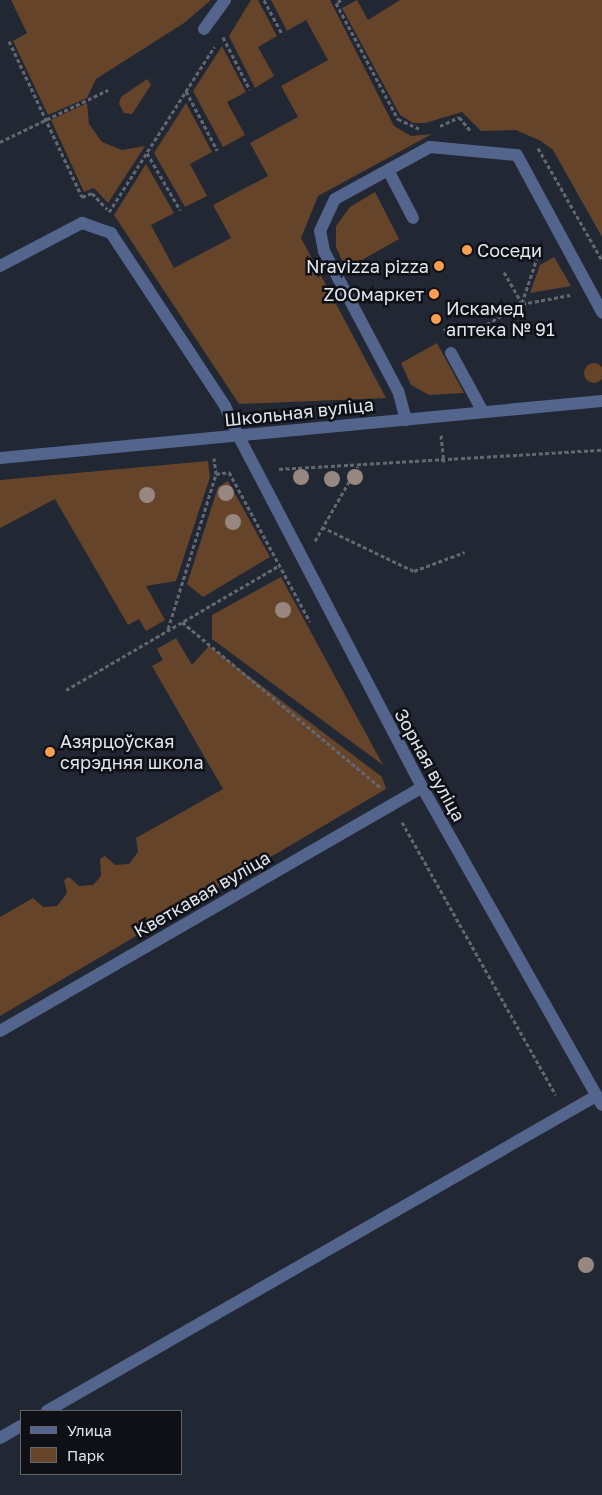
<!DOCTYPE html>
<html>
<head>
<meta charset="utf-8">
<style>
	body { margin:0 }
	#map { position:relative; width:602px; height:1495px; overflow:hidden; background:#222734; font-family:"Golos Text",sans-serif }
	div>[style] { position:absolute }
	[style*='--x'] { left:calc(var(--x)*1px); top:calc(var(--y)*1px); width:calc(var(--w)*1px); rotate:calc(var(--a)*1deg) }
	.green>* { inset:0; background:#65442a }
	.round { border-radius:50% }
	.path>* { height:3px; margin-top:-1.5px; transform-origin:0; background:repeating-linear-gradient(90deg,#626772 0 4px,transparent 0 6.5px) }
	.service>* { height:12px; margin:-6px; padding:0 6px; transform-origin:6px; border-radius:6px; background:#53658d }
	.minor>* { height:12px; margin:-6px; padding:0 6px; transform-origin:6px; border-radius:6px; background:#53658d }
	.tertiary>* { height:12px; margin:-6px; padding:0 6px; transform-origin:6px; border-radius:6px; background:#53658d }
	.trees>* { width:16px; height:16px; margin:-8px; border-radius:50%; background:#978780 }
	.dots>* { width:14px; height:14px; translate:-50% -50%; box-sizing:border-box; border:2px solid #0e1016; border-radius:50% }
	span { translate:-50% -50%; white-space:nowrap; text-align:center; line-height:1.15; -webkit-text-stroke:5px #0e1016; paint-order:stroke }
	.poi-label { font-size:18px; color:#e1e6ee }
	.left { translate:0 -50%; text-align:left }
	.right { translate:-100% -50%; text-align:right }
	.street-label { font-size:18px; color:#e1e6ee }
	.legend { position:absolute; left:20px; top:1410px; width:162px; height:65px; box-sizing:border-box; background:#0e1016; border:1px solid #62666c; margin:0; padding:6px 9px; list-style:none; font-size:15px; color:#e1e6ee }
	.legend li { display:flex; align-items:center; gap:10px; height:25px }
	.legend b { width:25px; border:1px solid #62666c }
</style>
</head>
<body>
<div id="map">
	<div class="green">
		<i style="clip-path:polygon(11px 0,211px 0,184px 23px,96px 79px,87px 98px,48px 115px,13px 41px,27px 33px)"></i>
		<i style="clip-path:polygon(251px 0,258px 0,277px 36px,258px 47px,274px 76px,255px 88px,229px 36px)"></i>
		<i style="clip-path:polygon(271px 0,330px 0,394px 126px,411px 136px,432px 134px,318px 196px,301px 238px,386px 398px,239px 404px,114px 215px,146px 164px,174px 213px,151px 225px,174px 268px,231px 238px,213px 205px,268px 176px,250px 143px,298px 117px,281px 86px,328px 60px,306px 20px,287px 31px)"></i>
		<i style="clip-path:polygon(357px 0,368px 20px,400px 0,602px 0,602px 237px,553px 150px,541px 141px,516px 130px,481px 131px,462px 112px,425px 123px,413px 123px,400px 115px,342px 8px)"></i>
		<i style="clip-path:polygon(222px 46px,246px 92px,227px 102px,245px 135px,223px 147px,193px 91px)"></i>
		<i style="clip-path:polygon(147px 79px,151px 85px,132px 114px,124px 113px,119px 104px,121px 97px)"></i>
		<i style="clip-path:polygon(87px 103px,89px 124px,102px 142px,122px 150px,145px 146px,108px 203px,94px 188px,84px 192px,51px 120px)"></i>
		<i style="clip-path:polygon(186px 103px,212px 152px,190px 164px,207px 196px,185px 207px,154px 153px)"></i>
		<i style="clip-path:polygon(375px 192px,399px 239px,346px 269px,336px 247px,336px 226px,350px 207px)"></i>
		<i style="clip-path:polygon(554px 257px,571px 286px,530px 293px,540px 265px)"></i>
		<i style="clip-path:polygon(437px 343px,464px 393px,429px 395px,411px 385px,401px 363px)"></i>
		<i class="round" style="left:584px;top:363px;width:20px;height:20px"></i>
		<i style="clip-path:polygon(208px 461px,210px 477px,176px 581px,146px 586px,165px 620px,146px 631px,139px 619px,128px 625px,55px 499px,0 528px,0 480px)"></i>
		<i style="clip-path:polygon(228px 481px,270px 557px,203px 597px,187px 584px,218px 487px)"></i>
		<i style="clip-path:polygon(281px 577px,383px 765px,212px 639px,212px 615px)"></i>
		<i style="clip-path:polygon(176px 638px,192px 665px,209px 646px,382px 777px,386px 789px,0 1016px,0 917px,33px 898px,43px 907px,57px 906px,67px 893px,64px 880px,69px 877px,79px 886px,93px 885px,101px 876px,100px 859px,105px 856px,115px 865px,129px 864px,138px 852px,136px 838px,223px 789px,152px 666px,163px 660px,157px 649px)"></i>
	</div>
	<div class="path">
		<i style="--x:264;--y:0;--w:38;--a:62"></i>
		<i style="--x:341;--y:0;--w:6;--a:149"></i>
		<i style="--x:336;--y:3;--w:132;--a:61.9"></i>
		<i style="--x:398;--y:119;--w:23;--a:25"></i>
		<i style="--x:223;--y:37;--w:59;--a:63"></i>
		<i style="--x:9;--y:41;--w:172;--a:64.9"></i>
		<i style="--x:82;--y:197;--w:11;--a:-22"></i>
		<i style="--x:92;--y:193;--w:22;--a:47"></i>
		<i style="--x:186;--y:91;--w:67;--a:62.3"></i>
		<i style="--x:440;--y:126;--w:21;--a:-25"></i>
		<i style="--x:459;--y:117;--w:17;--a:50"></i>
		<i style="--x:0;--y:142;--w:120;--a:-25.7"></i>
		<i style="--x:538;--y:148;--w:129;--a:60.3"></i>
		<i style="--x:147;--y:153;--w:66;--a:59.9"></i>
		<i style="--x:109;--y:212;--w:196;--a:-57.5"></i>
		<i style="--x:504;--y:272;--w:36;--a:60"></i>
		<i style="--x:522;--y:303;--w:54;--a:-71.6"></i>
		<i style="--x:444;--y:328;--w:7;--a:56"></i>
		<i style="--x:464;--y:337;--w:67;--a:-29.6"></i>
		<i style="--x:522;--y:304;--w:49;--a:-10.6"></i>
		<i style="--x:441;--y:435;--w:27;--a:84"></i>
		<i style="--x:279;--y:469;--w:324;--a:-3.4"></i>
		<i style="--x:229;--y:472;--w:170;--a:61.6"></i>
		<i style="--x:216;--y:474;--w:14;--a:-8"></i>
		<i style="--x:322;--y:527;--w:102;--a:25.6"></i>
		<i style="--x:414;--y:571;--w:54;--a:-20.4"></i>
		<i style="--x:315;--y:541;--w:86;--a:-60.2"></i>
		<i style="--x:182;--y:622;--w:259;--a:39.8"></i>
		<i style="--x:168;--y:629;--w:162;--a:-72.8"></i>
		<i style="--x:216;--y:474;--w:16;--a:-97"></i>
		<i style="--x:66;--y:690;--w:248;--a:-30.3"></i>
		<i style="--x:402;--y:822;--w:313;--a:60.6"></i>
	</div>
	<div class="service">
		<i style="--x:204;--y:29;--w:36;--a:-54"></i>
		<i style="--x:388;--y:170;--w:54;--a:62.5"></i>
		<i style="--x:0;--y:266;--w:93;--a:-27.7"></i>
		<i style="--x:82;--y:223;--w:31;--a:19"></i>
		<i style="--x:111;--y:233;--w:207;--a:56.6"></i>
		<i style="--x:225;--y:406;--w:32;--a:66"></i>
		<i style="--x:451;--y:353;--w:67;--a:61.5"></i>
		<i style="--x:406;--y:420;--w:30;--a:-105"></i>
		<i style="--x:398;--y:391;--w:158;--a:-117.9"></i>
		<i style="--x:324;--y:251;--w:20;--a:-101"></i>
		<i style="--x:320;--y:231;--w:35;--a:-65"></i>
		<i style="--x:335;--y:199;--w:108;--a:-28.7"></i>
		<i style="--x:430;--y:147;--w:87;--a:5.3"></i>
		<i style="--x:517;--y:155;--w:179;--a:61.6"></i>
		<i style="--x:47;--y:1411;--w:633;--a:-29.85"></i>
		<i style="--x:0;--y:1438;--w:24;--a:-30"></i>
	</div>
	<div class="minor">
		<i style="--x:238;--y:435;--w:397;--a:62.4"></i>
		<i style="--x:422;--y:787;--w:365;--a:60.5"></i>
		<i style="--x:0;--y:1031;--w:487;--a:-30"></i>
	</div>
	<div class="tertiary">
		<i style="--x:0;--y:458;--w:605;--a:-5.41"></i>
	</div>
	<div class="trees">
		<i style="left:301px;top:477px"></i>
		<i style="left:355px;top:477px"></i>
		<i style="left:332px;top:479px"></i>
		<i style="left:226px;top:493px"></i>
		<i style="left:147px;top:495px"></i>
		<i style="left:233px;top:522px"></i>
		<i style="left:283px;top:610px"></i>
		<i style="left:586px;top:1265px"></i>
	</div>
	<div class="dots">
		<i style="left:467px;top:250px;background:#fb9e50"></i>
		<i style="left:439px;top:266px;background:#fb9e50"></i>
		<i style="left:434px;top:294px;background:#fb9e50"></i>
		<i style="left:436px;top:319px;background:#fb9e50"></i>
		<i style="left:50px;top:752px;background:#fb9e50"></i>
	</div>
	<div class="poi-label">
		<span class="left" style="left:477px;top:250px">Соседи</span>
		<span class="right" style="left:429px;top:266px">Nravizza pizza</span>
		<span class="right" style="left:424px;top:294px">ZOOмаркет</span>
		<span class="left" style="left:446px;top:319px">Искамед<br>аптека № 91</span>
		<span class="left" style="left:60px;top:752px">Азярцоўская<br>сярэдняя школа</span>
	</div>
	<div class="street-label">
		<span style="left:299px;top:412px;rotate:-6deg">Школьная вуліца</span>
		<span style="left:430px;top:765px;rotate:61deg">Зорная вуліца</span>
		<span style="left:202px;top:894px;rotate:-30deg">Кветкавая вуліца</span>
	</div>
	<ul class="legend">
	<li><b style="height:6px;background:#53658d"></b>Улица</li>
	<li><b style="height:14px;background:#65442a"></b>Парк</li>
	</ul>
</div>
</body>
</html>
